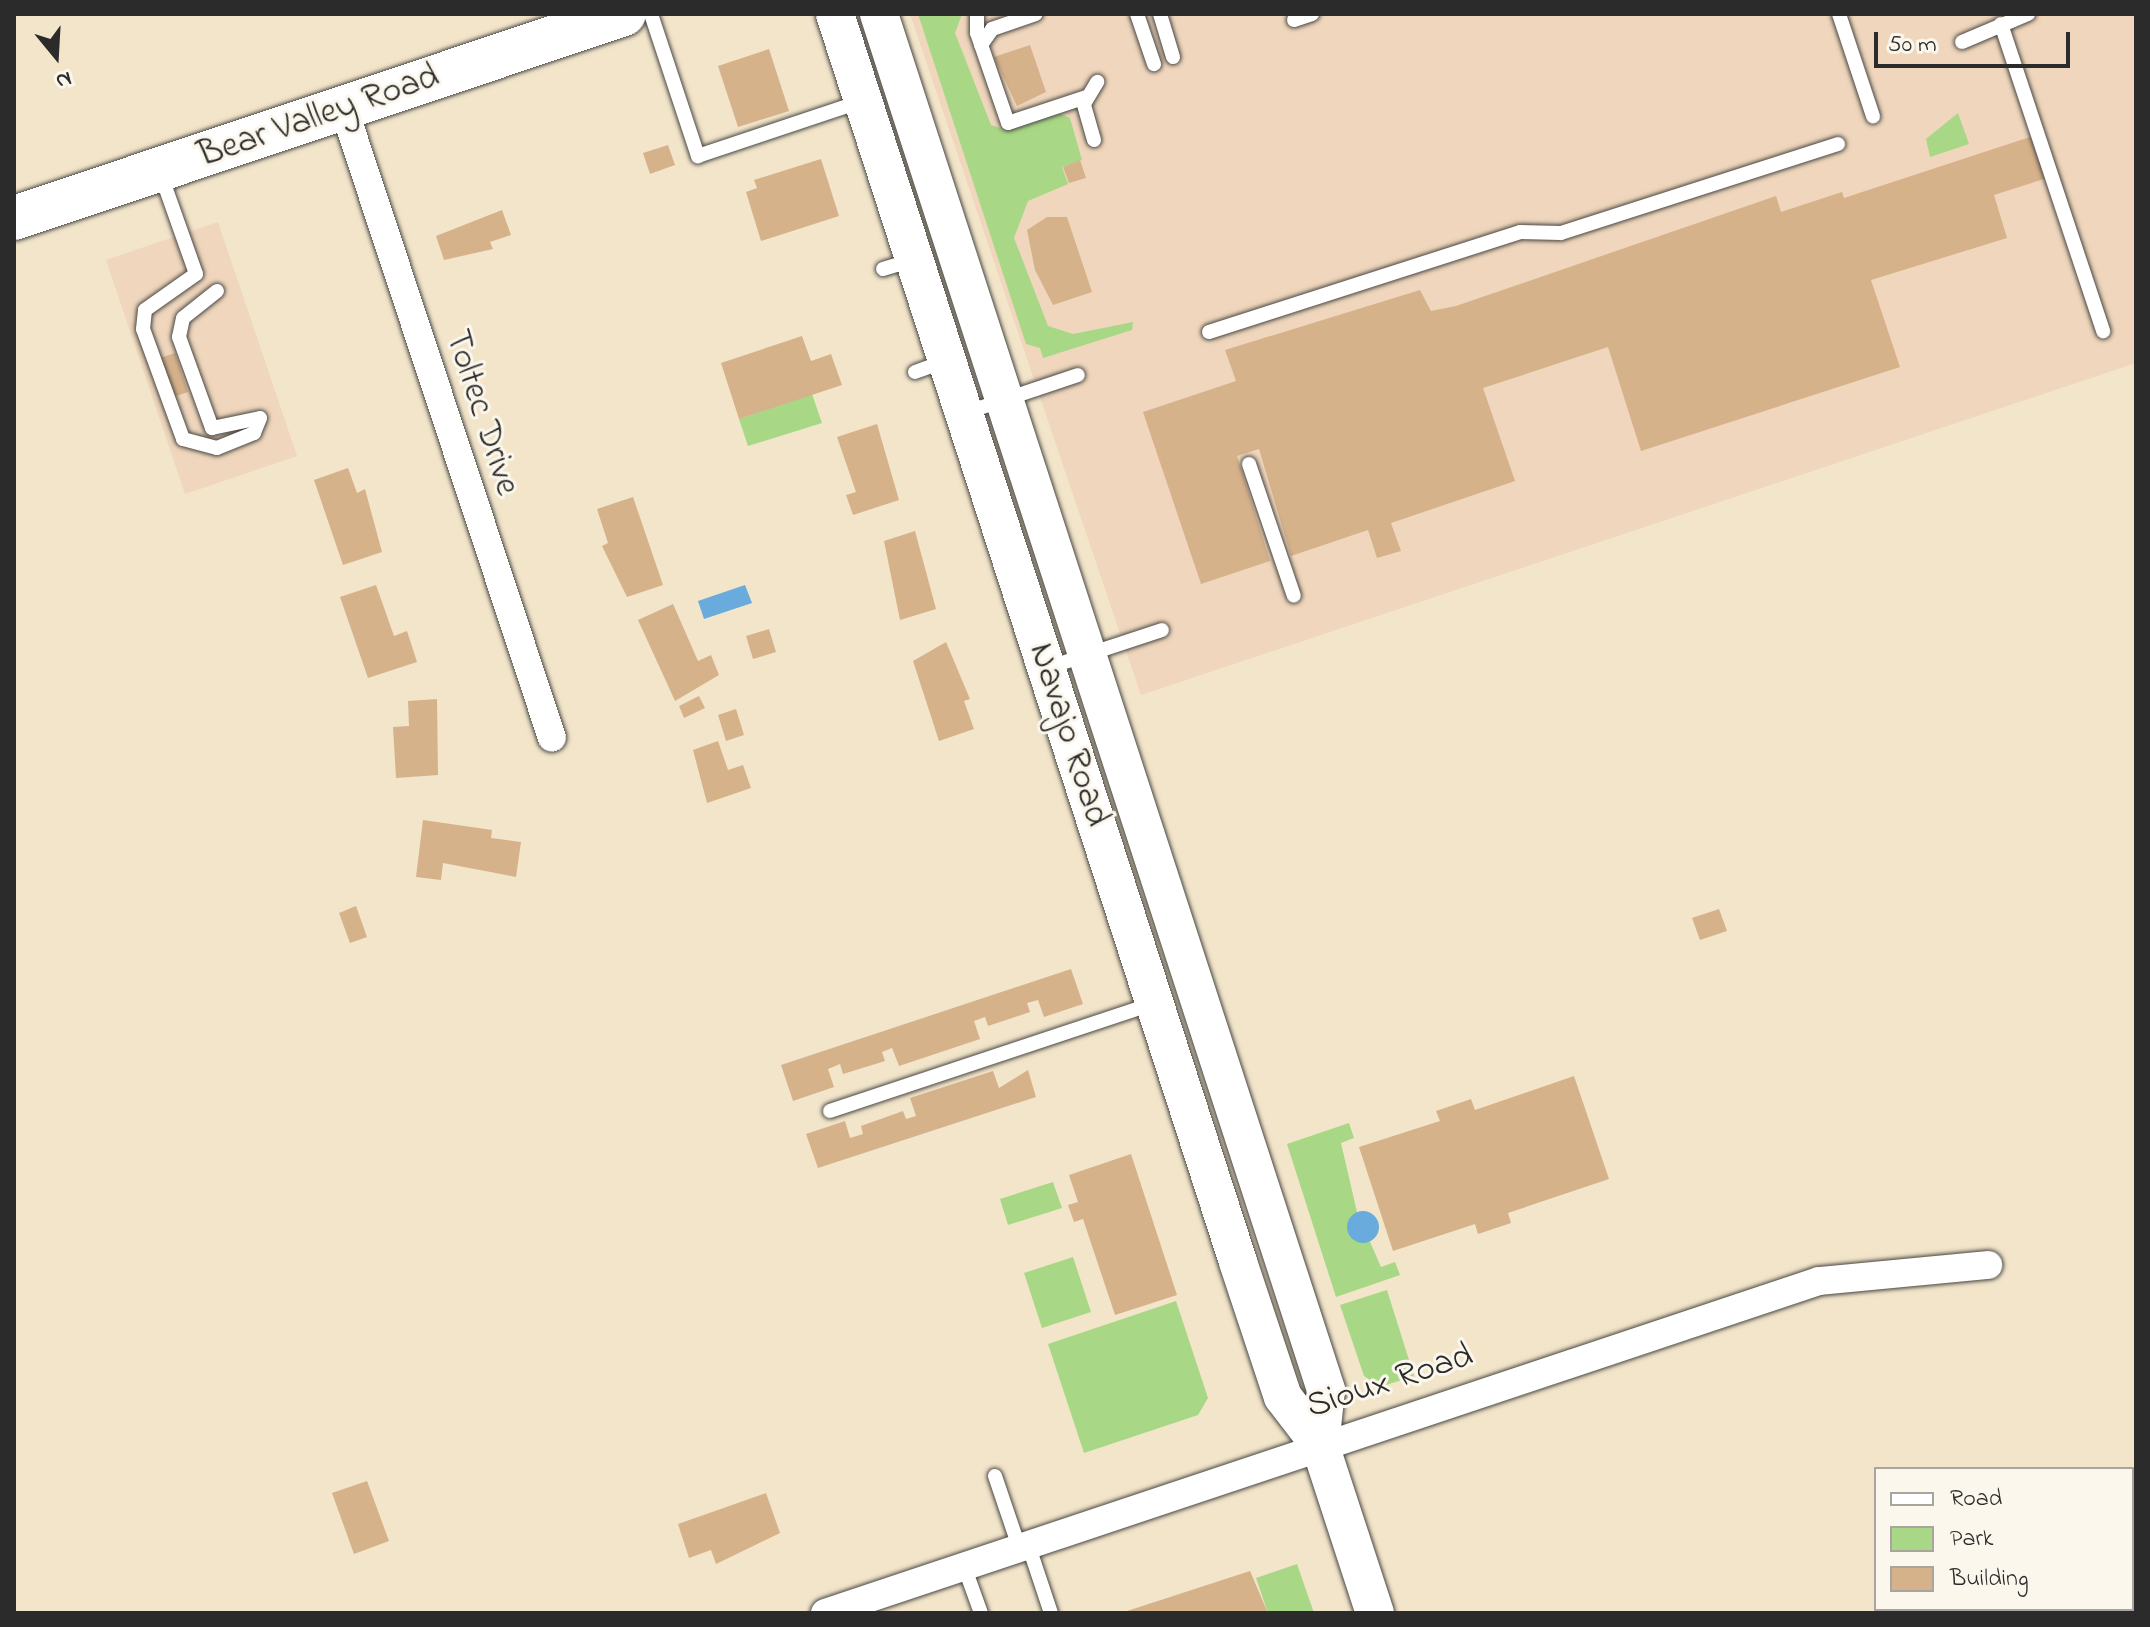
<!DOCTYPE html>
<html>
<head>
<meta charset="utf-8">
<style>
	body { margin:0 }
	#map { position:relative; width:2150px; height:1627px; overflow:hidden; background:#f2e5ca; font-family:"Indie Flower",sans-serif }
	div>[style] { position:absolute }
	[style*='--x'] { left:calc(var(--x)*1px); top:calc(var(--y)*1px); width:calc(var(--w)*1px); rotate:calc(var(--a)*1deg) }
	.built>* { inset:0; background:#efd6bc }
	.green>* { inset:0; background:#a8d886 }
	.water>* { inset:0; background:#69abdd }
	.round { border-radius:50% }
	.building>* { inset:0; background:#d6b28b }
	.roads { filter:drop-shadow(0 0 2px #494743) drop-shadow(0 0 2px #494743) }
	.lane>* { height:14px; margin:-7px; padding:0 7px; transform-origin:7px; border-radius:7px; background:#fff }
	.street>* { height:28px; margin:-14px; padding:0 14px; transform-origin:14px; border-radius:14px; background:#fff }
	.secondary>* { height:38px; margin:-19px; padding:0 19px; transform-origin:19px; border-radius:19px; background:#fff }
	.primary>* { height:44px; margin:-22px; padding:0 22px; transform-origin:22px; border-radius:22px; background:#fff }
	span { translate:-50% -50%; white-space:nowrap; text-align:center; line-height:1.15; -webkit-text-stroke:6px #fbf7ec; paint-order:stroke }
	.street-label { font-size:36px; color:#2b2b2b }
	.frame { position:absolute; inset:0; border:16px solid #2b2b2b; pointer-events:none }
	.legend { position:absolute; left:1874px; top:1467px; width:260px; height:144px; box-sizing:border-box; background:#fbf7ec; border:2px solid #a8a59f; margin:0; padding:10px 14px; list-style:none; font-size:24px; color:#2b2b2b }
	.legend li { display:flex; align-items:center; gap:16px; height:40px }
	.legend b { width:40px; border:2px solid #a8a59f }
	.north { position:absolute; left:16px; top:16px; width:80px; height:80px; -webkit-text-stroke:6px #fbf7ec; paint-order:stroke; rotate:162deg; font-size:22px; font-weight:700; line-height:32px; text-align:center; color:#2b2b2b }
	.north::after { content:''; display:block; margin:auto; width:28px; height:36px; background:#2b2b2b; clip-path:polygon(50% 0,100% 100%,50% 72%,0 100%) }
	.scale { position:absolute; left:1874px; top:32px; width:196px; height:36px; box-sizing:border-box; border:4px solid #2b2b2b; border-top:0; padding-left:10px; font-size:24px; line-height:28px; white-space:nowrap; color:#2b2b2b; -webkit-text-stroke:6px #fbf7ec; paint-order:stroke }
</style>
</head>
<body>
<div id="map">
	<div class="built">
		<i style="clip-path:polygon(910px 14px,2136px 14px,2136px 363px,1141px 695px)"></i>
		<i style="clip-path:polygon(218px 222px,297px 456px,185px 494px,106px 260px)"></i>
	</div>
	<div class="green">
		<i style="clip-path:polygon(918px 14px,962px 14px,955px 33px,991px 125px,1007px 130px,1059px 113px,1070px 118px,1082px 160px,1062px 167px,1068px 184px,1028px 201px,1014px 238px,1048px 326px,1073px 334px,1133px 322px,1132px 330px,1043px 358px,1040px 348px,1026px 344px)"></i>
		<i style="clip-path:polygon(1958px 113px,1969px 144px,1930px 157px,1926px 139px)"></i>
		<i style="clip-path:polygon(812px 394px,822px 423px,748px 446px,739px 419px)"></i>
		<i style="clip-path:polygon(1349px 1123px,1354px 1138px,1341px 1143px,1357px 1212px,1381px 1267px,1395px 1262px,1400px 1275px,1336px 1297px,1287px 1144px)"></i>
		<i style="clip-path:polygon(1053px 1182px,1062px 1208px,1008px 1225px,1000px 1199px)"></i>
		<i style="clip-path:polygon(1073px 1257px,1091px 1312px,1042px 1328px,1024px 1273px)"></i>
		<i style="clip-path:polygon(1387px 1290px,1414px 1376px,1380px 1387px,1364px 1376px,1340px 1305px)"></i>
		<i style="clip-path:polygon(1176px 1301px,1208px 1398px,1198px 1415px,1084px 1453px,1048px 1344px)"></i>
		<i style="clip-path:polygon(1297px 1564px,1314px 1613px,1268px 1613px,1256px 1578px)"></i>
	</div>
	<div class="water">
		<i style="clip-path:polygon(745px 585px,752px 603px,704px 619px,698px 601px)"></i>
		<i class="round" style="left:1347px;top:1211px;width:32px;height:32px"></i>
	</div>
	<div class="building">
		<i style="clip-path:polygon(1030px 45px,1046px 92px,1017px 106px,994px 57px)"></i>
		<i style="clip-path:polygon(769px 49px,789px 111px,738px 127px,718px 66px)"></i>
		<i style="clip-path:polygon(2033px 136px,2047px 178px,1994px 195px,2007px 238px,1871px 280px,1900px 367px,1641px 451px,1608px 347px,1483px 388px,1515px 481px,1391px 523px,1401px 551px,1377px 558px,1368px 530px,1291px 556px,1259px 449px,1237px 456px,1270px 561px,1201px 584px,1143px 412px,1236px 381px,1225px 350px,1420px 290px,1431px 311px,1456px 306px,1776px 196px,1781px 212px,1842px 192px,1844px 198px)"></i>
		<i style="clip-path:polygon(668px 145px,675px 165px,650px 174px,643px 153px)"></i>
		<i style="clip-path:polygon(821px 159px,839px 216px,761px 241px,746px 192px,757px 188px,754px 180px)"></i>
		<i style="clip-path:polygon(1080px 160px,1086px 178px,1069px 183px,1063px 167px)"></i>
		<i style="clip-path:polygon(502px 210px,511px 235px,490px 242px,493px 249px,444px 260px,436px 236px)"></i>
		<i style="clip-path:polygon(1047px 217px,1067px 217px,1092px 292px,1053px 305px,1035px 270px,1027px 230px)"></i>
		<i style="clip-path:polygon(802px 336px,811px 361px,831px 354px,842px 385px,739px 419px,721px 363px)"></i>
		<i style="clip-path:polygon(175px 353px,188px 392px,173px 397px,160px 358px)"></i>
		<i style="clip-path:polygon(877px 424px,899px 500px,853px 515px,846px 495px,856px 492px,837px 437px)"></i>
		<i style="clip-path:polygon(348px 468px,357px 493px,365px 489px,382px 552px,343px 565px,314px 480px)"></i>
		<i style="clip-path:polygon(633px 497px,663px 585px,627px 597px,602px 546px,608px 543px,597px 509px)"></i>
		<i style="clip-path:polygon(915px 531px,936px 609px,900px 620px,884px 541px)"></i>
		<i style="clip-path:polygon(376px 585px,394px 636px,407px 631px,417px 662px,368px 678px,340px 597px)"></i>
		<i style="clip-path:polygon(673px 604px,698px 661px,711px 655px,719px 675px,675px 701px,638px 620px)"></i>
		<i style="clip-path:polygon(769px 629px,776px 652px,753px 659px,746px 636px)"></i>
		<i style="clip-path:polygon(946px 642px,970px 699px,964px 701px,974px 729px,939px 741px,913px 661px)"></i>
		<i style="clip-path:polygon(699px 696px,705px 708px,684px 718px,679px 706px)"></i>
		<i style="clip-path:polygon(437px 699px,438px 775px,396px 778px,393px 727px,409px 726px,408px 701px)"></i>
		<i style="clip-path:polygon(736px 709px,744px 735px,726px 741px,718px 715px)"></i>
		<i style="clip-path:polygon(718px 741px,728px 770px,743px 765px,751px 788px,707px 803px,693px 750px)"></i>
		<i style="clip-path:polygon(423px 820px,492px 830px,491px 838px,521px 842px,516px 877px,443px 863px,441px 880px,416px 877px)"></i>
		<i style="clip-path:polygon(356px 906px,367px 937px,350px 943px,339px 913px)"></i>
		<i style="clip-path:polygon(1719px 909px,1727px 931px,1700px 940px,1692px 918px)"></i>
		<i style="clip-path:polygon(1071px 969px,1083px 1004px,1044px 1017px,1038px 1000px,1027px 1003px,1030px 1012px,988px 1026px,985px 1017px,974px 1021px,980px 1039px,899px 1066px,892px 1048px,882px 1052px,885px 1061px,843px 1074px,840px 1064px,828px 1069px,834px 1087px,793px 1101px,781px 1065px)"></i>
		<i style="clip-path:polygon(1028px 1070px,1036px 1097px,818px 1168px,806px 1134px,845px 1121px,850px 1138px,863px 1134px,861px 1126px,903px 1111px,906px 1119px,916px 1116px,910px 1098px,993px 1071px,999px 1088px)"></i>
		<i style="clip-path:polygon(1574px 1076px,1609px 1179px,1508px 1213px,1511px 1223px,1478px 1234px,1475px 1224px,1393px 1251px,1359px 1147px,1440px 1121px,1436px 1111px,1471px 1099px,1475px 1110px)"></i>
		<i style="clip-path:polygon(1131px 1154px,1177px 1295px,1115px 1315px,1083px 1219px,1074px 1222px,1068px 1205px,1078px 1202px,1069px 1175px)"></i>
		<i style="clip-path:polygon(367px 1481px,389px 1541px,354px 1554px,332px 1493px)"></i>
		<i style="clip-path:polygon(766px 1493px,780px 1533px,716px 1564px,711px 1550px,689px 1558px,678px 1524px)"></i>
		<i style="clip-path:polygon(1250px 1571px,1268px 1613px,1124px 1613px,1124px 1612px)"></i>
	</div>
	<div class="roads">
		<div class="lane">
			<i style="--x:651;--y:14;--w:150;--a:71.7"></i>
			<i style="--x:698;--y:156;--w:173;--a:-18.5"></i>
			<i style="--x:977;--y:14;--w:19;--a:90"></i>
			<i style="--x:977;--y:33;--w:95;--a:71"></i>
			<i style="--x:1008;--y:123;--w:82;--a:-18.4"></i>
			<i style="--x:1137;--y:14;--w:53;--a:71.2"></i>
			<i style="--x:1160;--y:14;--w:45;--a:73.2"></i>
			<i style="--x:1839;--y:14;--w:108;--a:71.6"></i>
			<i style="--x:1294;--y:20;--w:19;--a:-18"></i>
			<i style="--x:2001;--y:24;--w:324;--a:71.6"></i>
			<i style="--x:1962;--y:42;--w:72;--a:-23"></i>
			<i style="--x:981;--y:45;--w:19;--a:-55"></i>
			<i style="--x:992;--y:29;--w:46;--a:-18.8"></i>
			<i style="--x:1094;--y:140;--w:37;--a:-106"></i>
			<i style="--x:1084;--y:104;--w:26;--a:-59"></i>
			<i style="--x:161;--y:175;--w:105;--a:70.5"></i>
			<i style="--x:196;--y:274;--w:62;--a:144.8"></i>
			<i style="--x:145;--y:310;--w:19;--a:96"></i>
			<i style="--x:143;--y:329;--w:117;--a:70"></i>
			<i style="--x:183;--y:439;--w:35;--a:15"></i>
			<i style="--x:217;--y:448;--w:40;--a:-22"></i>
			<i style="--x:254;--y:433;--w:16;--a:-68"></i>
			<i style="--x:883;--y:269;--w:31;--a:-17"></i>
			<i style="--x:217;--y:291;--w:43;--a:141.5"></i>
			<i style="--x:183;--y:318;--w:19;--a:102"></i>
			<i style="--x:179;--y:337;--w:97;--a:70.1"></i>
			<i style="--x:212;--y:428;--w:49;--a:-11.8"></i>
			<i style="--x:1209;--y:332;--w:327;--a:-17.8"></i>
			<i style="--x:1520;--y:232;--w:41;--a:1.4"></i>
			<i style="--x:1561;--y:233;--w:291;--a:-17.8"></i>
			<i style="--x:915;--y:372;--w:32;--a:-20"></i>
			<i style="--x:965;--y:413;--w:119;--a:-18.6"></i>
			<i style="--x:1249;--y:464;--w:139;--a:71.2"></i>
			<i style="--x:1047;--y:668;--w:121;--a:-18.3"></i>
			<i style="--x:830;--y:1111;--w:339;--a:-18.4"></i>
			<i style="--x:995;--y:1476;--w:75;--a:71.3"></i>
			<i style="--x:1028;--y:1544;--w:73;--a:71.6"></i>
			<i style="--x:964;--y:1566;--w:50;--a:70.1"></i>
		</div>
		<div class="street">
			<i style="--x:344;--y:109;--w:662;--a:71.7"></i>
			<i style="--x:825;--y:1613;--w:1048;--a:-18.47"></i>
			<i style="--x:1819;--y:1281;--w:170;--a:-5.4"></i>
		</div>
		<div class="secondary">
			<i style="--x:835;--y:14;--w:1311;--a:72.1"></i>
			<i style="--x:1238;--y:1262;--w:142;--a:71.6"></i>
			<i style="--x:1283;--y:1397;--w:61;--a:52.4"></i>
			<i style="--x:1320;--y:1445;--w:177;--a:71.9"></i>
			<i style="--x:879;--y:14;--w:1447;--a:72"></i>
			<i style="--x:1326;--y:1390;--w:55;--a:96.2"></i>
		</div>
		<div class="primary">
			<i style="--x:14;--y:218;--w:643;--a:-18.49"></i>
		</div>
	</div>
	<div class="street-label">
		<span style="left:319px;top:117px;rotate:-19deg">Bear Valley Road</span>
		<span style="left:481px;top:413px;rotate:72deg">Toltec Drive</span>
		<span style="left:1068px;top:735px;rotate:72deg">Navajo Road</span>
		<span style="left:1390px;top:1382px;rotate:-18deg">Sioux Road</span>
	</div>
	<div class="frame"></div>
	<ul class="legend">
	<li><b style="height:10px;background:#fff"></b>Road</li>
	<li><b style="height:22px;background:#a8d886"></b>Park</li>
	<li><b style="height:22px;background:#d6b28b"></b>Building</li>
	</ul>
	<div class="north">N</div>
	<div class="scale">50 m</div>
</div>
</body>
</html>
